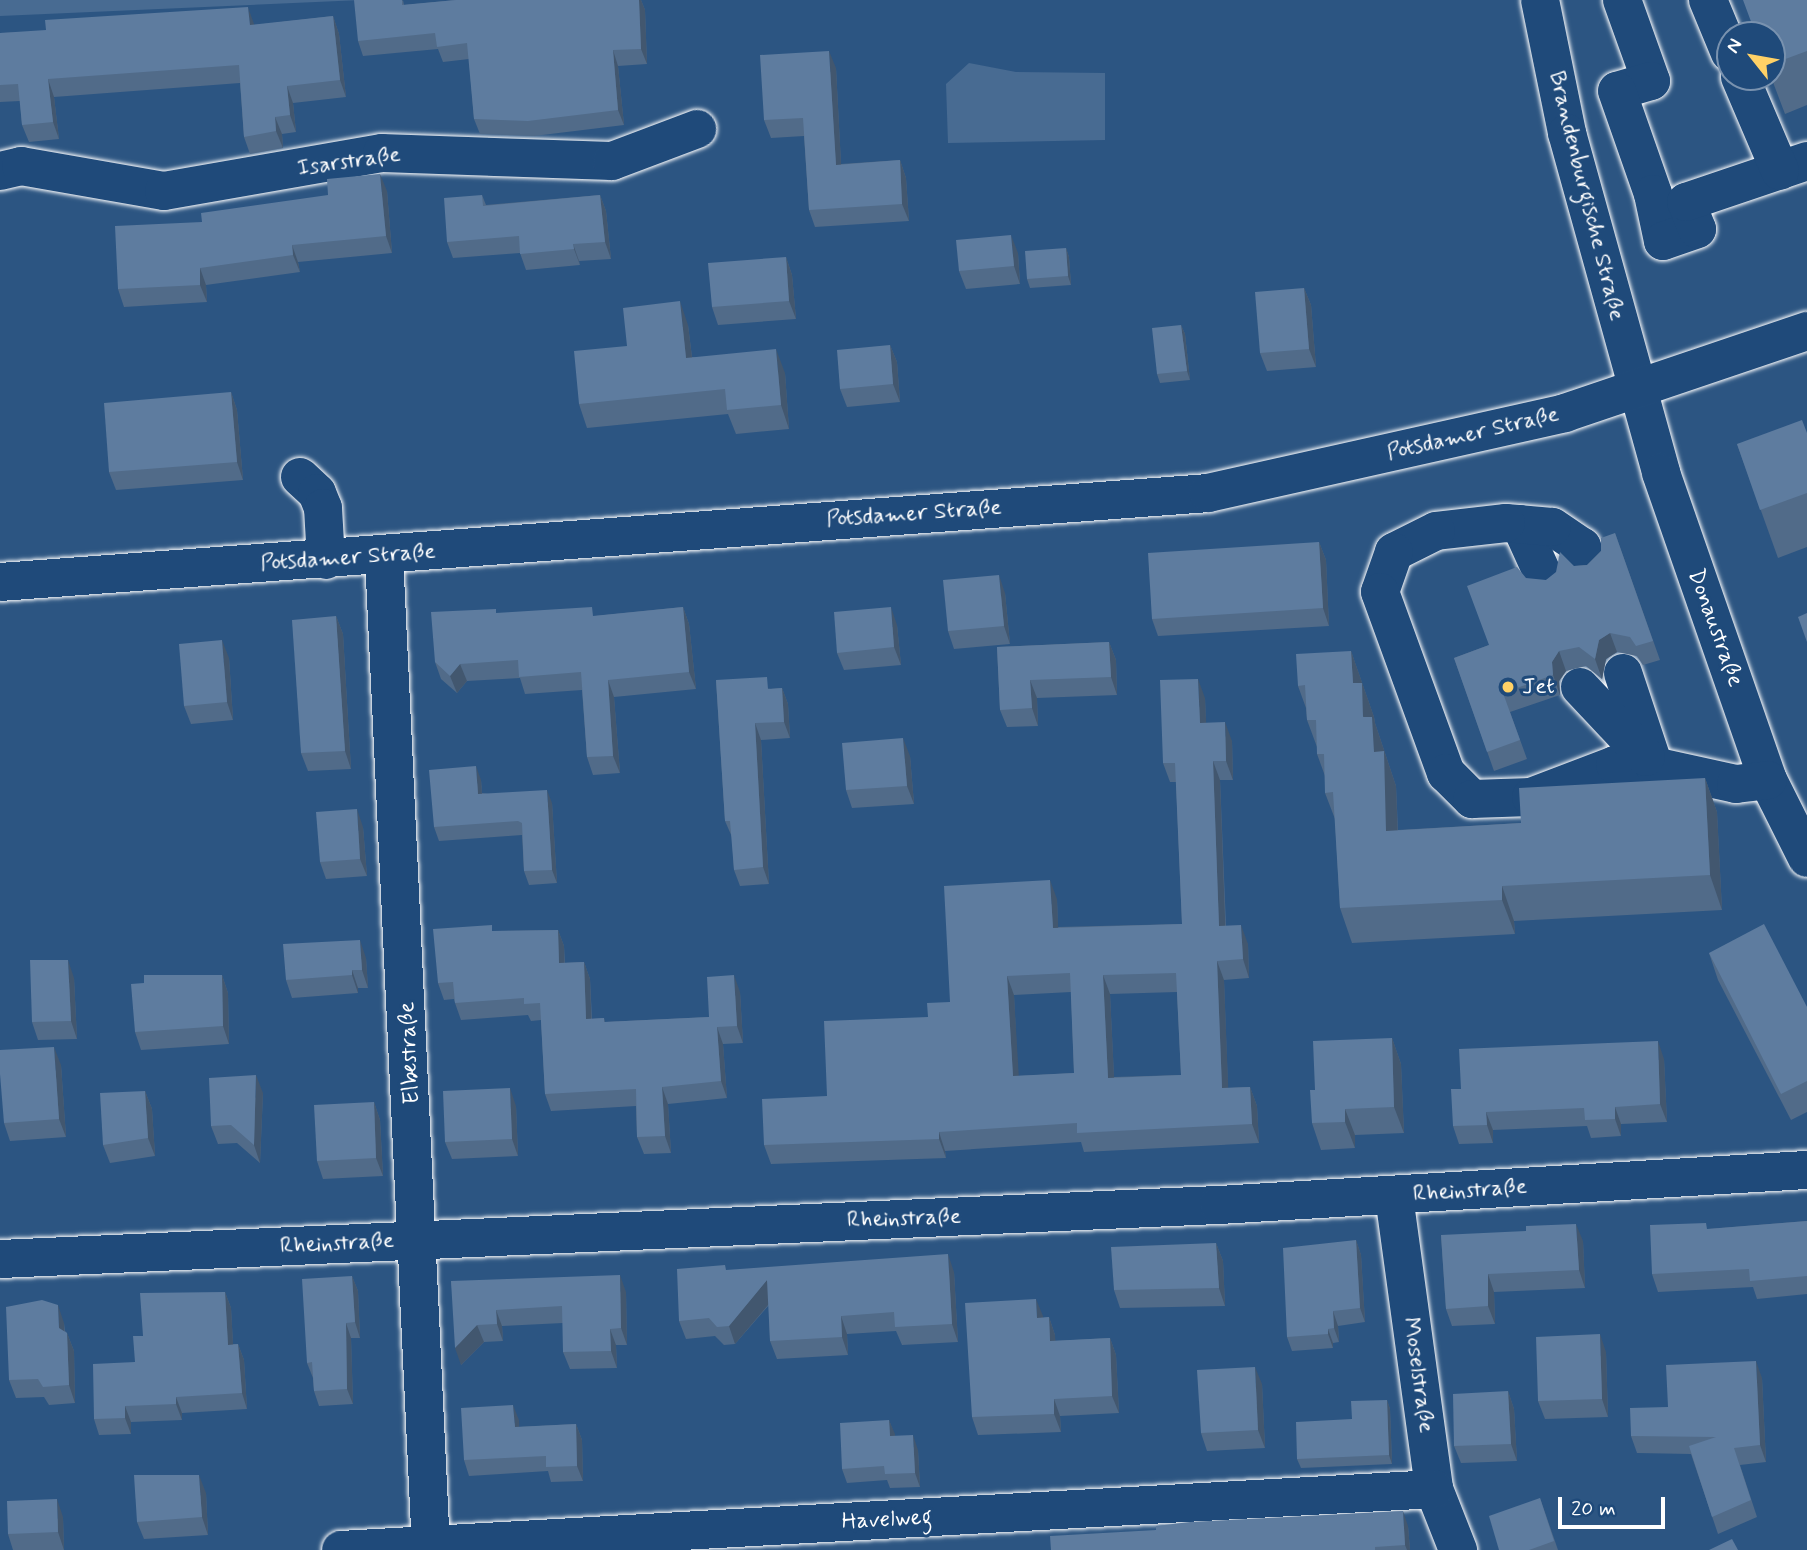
<!DOCTYPE html>
<html>
<head>
<meta charset="utf-8">
<style>
	body { margin:0 }
	#map { position:relative; width:1807px; height:1550px; overflow:hidden; background:#2c5582; font-family:Mynerve,sans-serif }
	div>[style] { position:absolute }
	[style*='--x'] { left:calc(var(--x)*1px); top:calc(var(--y)*1px); width:calc(var(--w)*1px); rotate:calc(var(--a)*1deg) }
	.green>* { inset:0; background:#486b92 }
	.roads { filter:drop-shadow(0 0 2px #fff) drop-shadow(0 0 2px #fff) }
	.minor>* { height:38px; margin:-19px; padding:0 19px; transform-origin:19px; border-radius:19px; background:#1f4a7a }
	.major>* { height:38px; margin:-19px; padding:0 19px; transform-origin:19px; border-radius:19px; background:#1f4a7a }
	.wall>* { inset:0; background:#516b89 }
	.shaded-wall>* { inset:0; background:#42576f }
	.building>* { inset:0; background:#5e7c9f }
	.dots>* { width:19px; height:19px; translate:-50% -50%; box-sizing:border-box; border:4px solid #1f4a7a; border-radius:50% }
	span { translate:-50% -50%; white-space:nowrap; text-align:center; line-height:1.15; -webkit-text-stroke:6px #1f4a7a; paint-order:stroke }
	.street-label { font-size:23px; color:#fff }
	.poi-label { font-size:23px; color:#fff }
	.left { translate:0 -50%; text-align:left }
	.north { position:absolute; left:1716px; top:21px; width:70px; height:70px; box-sizing:border-box; background:#1f4a7a; border:2px solid #7992af; border-radius:50%; rotate:301deg; font-size:19px; font-weight:700; line-height:28px; text-align:center; color:#fff }
	.north::after { content:''; display:block; margin:auto; width:24px; height:32px; background:#ffd166; clip-path:polygon(50% 0,100% 100%,50% 72%,0 100%) }
	.scale { position:absolute; left:1558px; top:1497px; width:107px; height:32px; box-sizing:border-box; border:4px solid #fff; border-top:0; padding-left:9px; font-size:21px; line-height:24px; white-space:nowrap; color:#fff; -webkit-text-stroke:5px #1f4a7a; paint-order:stroke }
</style>
</head>
<body>
<div id="map">
	<div class="green">
		<i style="clip-path:polygon(0 0,361px 0,0 16px)"></i>
		<i style="clip-path:polygon(969px 63px,1016px 72px,1105px 73px,1105px 140px,948px 143px,946px 84px)"></i>
	</div>
	<div class="roads">
		<div class="minor">
			<i style="--x:1540;--y:0;--w:136;--a:78.5"></i>
			<i style="--x:1567;--y:133;--w:353;--a:74.5"></i>
			<i style="--x:1661;--y:473;--w:325;--a:70.8"></i>
			<i style="--x:1768;--y:780;--w:87;--a:63.4"></i>
			<i style="--x:1622;--y:0;--w:86;--a:70.3"></i>
			<i style="--x:1651;--y:81;--w:35;--a:164"></i>
			<i style="--x:1617;--y:91;--w:109;--a:70.7"></i>
			<i style="--x:1653;--y:194;--w:48;--a:78"></i>
			<i style="--x:1663;--y:241;--w:36;--a:-19"></i>
			<i style="--x:1697;--y:229;--w:29;--a:-112"></i>
			<i style="--x:1686;--y:202;--w:128;--a:-18.7"></i>
			<i style="--x:1708;--y:0;--w:57;--a:67.5"></i>
			<i style="--x:1740;--y:77;--w:102;--a:66.9"></i>
			<i style="--x:0;--y:171;--w:22;--a:-13"></i>
			<i style="--x:21;--y:166;--w:145;--a:9.9"></i>
			<i style="--x:164;--y:191;--w:221;--a:-9.9"></i>
			<i style="--x:382;--y:153;--w:230;--a:2"></i>
			<i style="--x:612;--y:161;--w:91;--a:-20.6"></i>
			<i style="--x:300;--y:477;--w:23;--a:43"></i>
			<i style="--x:317;--y:493;--w:16;--a:68"></i>
			<i style="--x:323;--y:508;--w:52;--a:86.7"></i>
			<i style="--x:1520;--y:524;--w:60;--a:65.6"></i>
			<i style="--x:384;--y:556;--w:995;--a:87.29"></i>
			<i style="--x:1587;--y:564;--w:18;--a:-106"></i>
			<i style="--x:1582;--y:547;--w:36;--a:-146"></i>
			<i style="--x:1552;--y:527;--w:46;--a:-175"></i>
			<i style="--x:1506;--y:523;--w:70;--a:173.5"></i>
			<i style="--x:1436;--y:531;--w:47;--a:153.4"></i>
			<i style="--x:1394;--y:552;--w:42;--a:109.3"></i>
			<i style="--x:1380;--y:592;--w:193;--a:70"></i>
			<i style="--x:1446;--y:773;--w:37;--a:45"></i>
			<i style="--x:1472;--y:799;--w:59;--a:-1.9"></i>
			<i style="--x:1531;--y:797;--w:90;--a:-20.9"></i>
			<i style="--x:1615;--y:765;--w:39;--a:1"></i>
			<i style="--x:1623;--y:673;--w:98;--a:71.6"></i>
			<i style="--x:1654;--y:766;--w:84;--a:12.4"></i>
			<i style="--x:1736;--y:784;--w:32;--a:-7"></i>
			<i style="--x:1580;--y:687;--w:96;--a:46.7"></i>
			<i style="--x:1394;--y:1196;--w:296;--a:82.2"></i>
			<i style="--x:1434;--y:1489;--w:66;--a:68.5"></i>
			<i style="--x:0;--y:1259;--w:1220;--a:-2.54"></i>
			<i style="--x:1219;--y:1205;--w:589;--a:-3.41"></i>
			<i style="--x:341;--y:1550;--w:1095;--a:-3.19"></i>
		</div>
		<div class="major">
			<i style="--x:0;--y:582;--w:1211;--a:-4.21"></i>
			<i style="--x:1208;--y:493;--w:366;--a:-12.6"></i>
			<i style="--x:1565;--y:413;--w:256;--a:-18.7"></i>
		</div>
	</div>
	<div class="wall">
		<i style="clip-path:polygon(403px 0,404px 5px,456px 0,641px 0,645px 10px,647px 64px,618px 66px,624px 125px,534px 136px,480px 134px,474px 119px,469px 59px,443px 62px,438px 49px,363px 56px,358px 41px)"></i>
		<i style="clip-path:polygon(1807px 0,1807px 105px,1785px 114px,1771px 77px,1772px 77px,1772px 35px)"></i>
		<i style="clip-path:polygon(333px 16px,339px 34px,346px 97px,293px 103px,296px 132px,282px 134px,283px 148px,250px 154px,244px 137px,240px 83px,54px 97px,59px 139px,29px 142px,22px 125px,20px 101px,0 102px,0 33px,255px 25px)"></i>
		<i style="clip-path:polygon(836px 68px,841px 164px,900px 160px,906px 178px,909px 221px,815px 227px,809px 210px,804px 136px,771px 138px,764px 120px)"></i>
		<i style="clip-path:polygon(387px 191px,392px 253px,298px 262px,300px 272px,206px 285px,207px 302px,124px 307px,118px 289px,202px 222px)"></i>
		<i style="clip-path:polygon(482px 195px,486px 205px,600px 195px,606px 211px,611px 259px,579px 261px,580px 265px,526px 270px,520px 253px,453px 258px,447px 242px)"></i>
		<i style="clip-path:polygon(1066px 248px,1069px 257px,1071px 285px,1030px 288px,1027px 279px)"></i>
		<i style="clip-path:polygon(1018px 253px,1020px 284px,966px 289px,959px 271px)"></i>
		<i style="clip-path:polygon(786px 257px,792px 275px,796px 319px,718px 325px,712px 307px)"></i>
		<i style="clip-path:polygon(1304px 288px,1311px 305px,1316px 367px,1267px 371px,1260px 353px)"></i>
		<i style="clip-path:polygon(688px 325px,692px 357px,785px 373px,789px 429px,736px 434px,728px 414px,587px 428px,579px 404px,627px 346px)"></i>
		<i style="clip-path:polygon(1181px 325px,1185px 334px,1190px 380px,1160px 383px,1157px 374px)"></i>
		<i style="clip-path:polygon(890px 345px,897px 362px,900px 402px,847px 407px,840px 389px)"></i>
		<i style="clip-path:polygon(231px 392px,237px 410px,243px 480px,116px 490px,109px 472px)"></i>
		<i style="clip-path:polygon(1807px 433px,1807px 547px,1778px 558px,1737px 444px)"></i>
		<i style="clip-path:polygon(1615px 533px,1660px 660px,1643px 665px,1637px 656px,1617px 652px,1606px 659px,1602px 679px,1586px 666px,1566px 671px,1559px 681px,1560px 695px,1510px 712px,1527px 759px,1494px 771px,1454px 658px,1489px 645px,1546px 580px,1574px 566px,1587px 565px,1601px 551px)"></i>
		<i style="clip-path:polygon(1319px 542px,1326px 560px,1329px 626px,1158px 636px,1152px 619px)"></i>
		<i style="clip-path:polygon(1005px 593px,1010px 644px,954px 649px,948px 631px)"></i>
		<i style="clip-path:polygon(683px 607px,689px 624px,696px 689px,614px 697px,620px 773px,593px 775px,587px 757px,582px 690px,525px 694px,520px 678px,467px 681px,457px 693px,441px 679px,435px 662px,497px 613px,595px 616px)"></i>
		<i style="clip-path:polygon(336px 616px,343px 634px,351px 769px,308px 771px,301px 753px)"></i>
		<i style="clip-path:polygon(897px 625px,901px 665px,844px 670px,837px 653px)"></i>
		<i style="clip-path:polygon(1109px 642px,1116px 660px,1117px 695px,1037px 698px,1038px 726px,1007px 727px,1000px 710px,997px 647px)"></i>
		<i style="clip-path:polygon(1351px 651px,1374px 717px,1375px 723px,1396px 786px,1398px 830px,1521px 823px,1705px 778px,1717px 812px,1722px 910px,1514px 921px,1515px 934px,1352px 943px,1340px 908px,1335px 819px,1325px 793px,1325px 776px,1317px 754px,1317px 747px,1307px 720px,1306px 708px,1298px 686px)"></i>
		<i style="clip-path:polygon(229px 658px,233px 720px,191px 724px,184px 706px)"></i>
		<i style="clip-path:polygon(716px 680px,771px 689px,782px 688px,788px 704px,790px 738px,761px 740px,769px 884px,740px 886px,734px 870px,732px 837px,725px 821px)"></i>
		<i style="clip-path:polygon(evenodd,1205px 698px,1206px 723px,1232px 741px,1233px 780px,1220px 780px,1226px 926px,1248px 944px,1249px 978px,1224px 980px,1228px 1088px,1250px 1087px,1257px 1106px,1259px 1143px,1084px 1152px,1081px 1142px,945px 1151px,946px 1158px,771px 1164px,764px 1145px,928px 1017px,950px 1002px,1057px 899px,1058px 927px,1182px 924px,1176px 782px,1170px 782px,1163px 763px,1205px 698px,1071px 992px,1074px 1073px,1018px 1076px,1014px 995px,1071px 992px,1205px 698px,1177px 992px,1181px 1075px,1114px 1077px,1110px 994px,1177px 992px)"></i>
		<i style="clip-path:polygon(910px 756px,914px 804px,852px 808px,846px 790px)"></i>
		<i style="clip-path:polygon(481px 780px,482px 793px,552px 803px,557px 883px,529px 885px,524px 871px,522px 835px,439px 841px,434px 827px)"></i>
		<i style="clip-path:polygon(363px 827px,367px 876px,326px 879px,320px 862px)"></i>
		<i style="clip-path:polygon(558px 930px,564px 946px,565px 963px,584px 962px,590px 979px,592px 1019px,604px 1018px,605px 1022px,709px 1017px,740px 992px,743px 1043px,723px 1044px,727px 1098px,668px 1104px,671px 1153px,644px 1154px,637px 1137px,636px 1106px,551px 1111px,545px 1094px,541px 1020px,531px 1021px,528px 1015px,461px 1020px,455px 1003px,454px 999px,444px 1000px,438px 983px,494px 931px)"></i>
		<i style="clip-path:polygon(1709px 953px,1807px 1007px,1807px 1112px,1791px 1120px,1718px 980px)"></i>
		<i style="clip-path:polygon(366px 958px,368px 988px,358px 988px,358px 993px,292px 998px,286px 980px)"></i>
		<i style="clip-path:polygon(222px 975px,228px 993px,229px 1044px,141px 1050px,135px 1032px,144px 983px)"></i>
		<i style="clip-path:polygon(74px 978px,77px 1039px,38px 1040px,32px 1022px)"></i>
		<i style="clip-path:polygon(1392px 1038px,1401px 1064px,1404px 1133px,1355px 1135px,1355px 1148px,1321px 1150px,1312px 1123px,1315px 1090px)"></i>
		<i style="clip-path:polygon(1664px 1059px,1667px 1122px,1621px 1124px,1621px 1136px,1591px 1138px,1587px 1126px,1493px 1130px,1493px 1143px,1459px 1144px,1453px 1126px,1461px 1089px)"></i>
		<i style="clip-path:polygon(61px 1065px,66px 1137px,10px 1141px,4px 1123px)"></i>
		<i style="clip-path:polygon(145px 1091px,152px 1109px,155px 1156px,110px 1163px,103px 1145px)"></i>
		<i style="clip-path:polygon(263px 1093px,260px 1163px,237px 1143px,218px 1144px,211px 1126px)"></i>
		<i style="clip-path:polygon(374px 1102px,380px 1120px,383px 1176px,323px 1179px,317px 1161px)"></i>
		<i style="clip-path:polygon(516px 1106px,518px 1156px,452px 1159px,445px 1142px)"></i>
		<i style="clip-path:polygon(1807px 1221px,1807px 1294px,1757px 1299px,1753px 1287px,1658px 1292px,1652px 1274px,1709px 1229px)"></i>
		<i style="clip-path:polygon(1441px 1235px,1583px 1241px,1585px 1288px,1494px 1292px,1495px 1324px,1452px 1326px,1446px 1309px)"></i>
		<i style="clip-path:polygon(1356px 1240px,1361px 1255px,1365px 1322px,1338px 1326px,1339px 1342px,1333px 1343px,1333px 1348px,1292px 1351px,1287px 1337px)"></i>
		<i style="clip-path:polygon(1216px 1243px,1223px 1261px,1225px 1306px,1120px 1308px,1114px 1290px)"></i>
		<i style="clip-path:polygon(727px 1270px,954px 1272px,958px 1342px,902px 1345px,896px 1331px,847px 1334px,848px 1355px,777px 1359px,770px 1341px,769px 1305px,735px 1344px,724px 1345px,715px 1336px,686px 1339px,679px 1321px)"></i>
		<i style="clip-path:polygon(352px 1276px,358px 1291px,360px 1338px,351px 1338px,353px 1404px,319px 1406px,314px 1391px,313px 1378px,307px 1363px)"></i>
		<i style="clip-path:polygon(451px 1281px,626px 1292px,627px 1345px,616px 1345px,617px 1368px,570px 1369px,563px 1352px,563px 1323px,502px 1326px,503px 1341px,484px 1342px,461px 1365px)"></i>
		<i style="clip-path:polygon(225px 1292px,231px 1308px,233px 1344px,238px 1344px,244px 1360px,247px 1409px,182px 1413px,182px 1420px,131px 1422px,131px 1434px,99px 1435px,94px 1419px,135px 1362px,143px 1336px)"></i>
		<i style="clip-path:polygon(1043px 1316px,1043px 1318px,1049px 1317px,1055px 1335px,1055px 1341px,1110px 1338px,1116px 1355px,1119px 1413px,1060px 1416px,1061px 1432px,978px 1435px,972px 1417px)"></i>
		<i style="clip-path:polygon(64px 1323px,65px 1331px,67px 1333px,74px 1351px,75px 1403px,49px 1405px,44px 1397px,16px 1398px,9px 1380px)"></i>
		<i style="clip-path:polygon(1606px 1352px,1608px 1417px,1545px 1419px,1538px 1401px)"></i>
		<i style="clip-path:polygon(1762px 1378px,1766px 1462px,1740px 1465px,1757px 1517px,1718px 1534px,1691px 1454px,1637px 1453px,1631px 1436px,1668px 1407px)"></i>
		<i style="clip-path:polygon(1262px 1384px,1265px 1448px,1207px 1451px,1201px 1433px)"></i>
		<i style="clip-path:polygon(1508px 1391px,1514px 1409px,1517px 1461px,1461px 1463px,1454px 1446px)"></i>
		<i style="clip-path:polygon(1387px 1400px,1390px 1409px,1392px 1464px,1301px 1468px,1297px 1459px,1352px 1419px)"></i>
		<i style="clip-path:polygon(519px 1420px,519px 1427px,576px 1424px,582px 1440px,583px 1481px,551px 1482px,548px 1471px,469px 1476px,464px 1460px)"></i>
		<i style="clip-path:polygon(889px 1420px,895px 1436px,918px 1450px,920px 1487px,890px 1488px,887px 1480px,847px 1483px,842px 1469px)"></i>
		<i style="clip-path:polygon(206px 1493px,208px 1535px,144px 1539px,137px 1522px)"></i>
		<i style="clip-path:polygon(1540px 1498px,1558px 1550px,1499px 1550px)"></i>
		<i style="clip-path:polygon(63px 1517px,64px 1550px,13px 1550px,8px 1534px)"></i>
		<i style="clip-path:polygon(1408px 1526px,1410px 1550px,1051px 1550px)"></i>
	</div>
	<div class="shaded-wall">
		<i style="clip-path:polygon(639px 0,641px 0,645px 10px,647px 64px,641px 49px)"></i>
		<i style="clip-path:polygon(248px 7px,254px 24px,256px 42px,250px 25px)"></i>
		<i style="clip-path:polygon(333px 16px,339px 34px,346px 97px,340px 80px)"></i>
		<i style="clip-path:polygon(613px 50px,618px 66px,624px 125px,618px 110px)"></i>
		<i style="clip-path:polygon(829px 51px,836px 68px,842px 182px,836px 165px)"></i>
		<i style="clip-path:polygon(48px 79px,54px 97px,59px 139px,53px 122px)"></i>
		<i style="clip-path:polygon(287px 86px,293px 103px,296px 132px,290px 115px)"></i>
		<i style="clip-path:polygon(275px 117px,282px 134px,283px 148px,276px 131px)"></i>
		<i style="clip-path:polygon(900px 160px,906px 178px,909px 221px,902px 204px)"></i>
		<i style="clip-path:polygon(380px 174px,387px 191px,392px 253px,386px 236px)"></i>
		<i style="clip-path:polygon(600px 195px,606px 211px,611px 259px,605px 242px)"></i>
		<i style="clip-path:polygon(1011px 235px,1018px 253px,1020px 284px,1014px 266px)"></i>
		<i style="clip-path:polygon(573px 244px,579px 261px,580px 265px,574px 249px)"></i>
		<i style="clip-path:polygon(292px 245px,298px 262px,300px 272px,293px 255px)"></i>
		<i style="clip-path:polygon(1066px 248px,1069px 257px,1071px 285px,1068px 276px)"></i>
		<i style="clip-path:polygon(786px 257px,792px 275px,796px 319px,789px 301px)"></i>
		<i style="clip-path:polygon(200px 268px,206px 285px,207px 302px,200px 285px)"></i>
		<i style="clip-path:polygon(1304px 288px,1311px 305px,1316px 367px,1309px 349px)"></i>
		<i style="clip-path:polygon(680px 301px,688px 325px,695px 382px,686px 358px)"></i>
		<i style="clip-path:polygon(1181px 325px,1185px 334px,1190px 380px,1187px 371px)"></i>
		<i style="clip-path:polygon(890px 345px,897px 362px,900px 402px,893px 384px)"></i>
		<i style="clip-path:polygon(776px 349px,785px 373px,789px 429px,781px 405px)"></i>
		<i style="clip-path:polygon(231px 392px,237px 410px,243px 480px,237px 462px)"></i>
		<i style="clip-path:polygon(1319px 542px,1326px 560px,1329px 626px,1323px 608px)"></i>
		<i style="clip-path:polygon(999px 575px,1005px 593px,1010px 644px,1004px 626px)"></i>
		<i style="clip-path:polygon(683px 607px,689px 624px,696px 689px,689px 672px)"></i>
		<i style="clip-path:polygon(891px 607px,897px 625px,901px 665px,894px 647px)"></i>
		<i style="clip-path:polygon(336px 616px,343px 634px,351px 769px,345px 751px)"></i>
		<i style="clip-path:polygon(1610px 633px,1617px 652px,1606px 659px,1602px 679px,1595px 659px,1599px 640px)"></i>
		<i style="clip-path:polygon(222px 640px,229px 658px,233px 720px,227px 702px)"></i>
		<i style="clip-path:polygon(1109px 642px,1116px 660px,1117px 695px,1111px 677px)"></i>
		<i style="clip-path:polygon(1351px 651px,1374px 717px,1375px 723px,1396px 786px,1399px 865px,1386px 831px,1374px 752px,1353px 683px)"></i>
		<i style="clip-path:polygon(1559px 651px,1566px 671px,1559px 681px,1560px 695px,1553px 675px,1552px 662px)"></i>
		<i style="clip-path:polygon(460px 664px,467px 681px,457px 693px,450px 676px)"></i>
		<i style="clip-path:polygon(1198px 679px,1205px 698px,1207px 742px,1200px 723px)"></i>
		<i style="clip-path:polygon(608px 680px,614px 697px,620px 773px,613px 756px)"></i>
		<i style="clip-path:polygon(1030px 680px,1037px 698px,1038px 726px,1032px 708px)"></i>
		<i style="clip-path:polygon(782px 688px,788px 704px,790px 738px,784px 722px)"></i>
		<i style="clip-path:polygon(1225px 722px,1232px 741px,1233px 780px,1226px 761px)"></i>
		<i style="clip-path:polygon(755px 723px,761px 740px,769px 884px,763px 867px)"></i>
		<i style="clip-path:polygon(903px 738px,910px 756px,914px 804px,907px 786px)"></i>
		<i style="clip-path:polygon(1213px 761px,1220px 780px,1226px 945px,1219px 926px)"></i>
		<i style="clip-path:polygon(476px 766px,481px 780px,483px 807px,478px 794px)"></i>
		<i style="clip-path:polygon(1705px 778px,1717px 812px,1722px 910px,1710px 875px)"></i>
		<i style="clip-path:polygon(547px 790px,552px 803px,557px 883px,552px 870px)"></i>
		<i style="clip-path:polygon(357px 809px,363px 827px,367px 876px,360px 859px)"></i>
		<i style="clip-path:polygon(1050px 880px,1057px 899px,1059px 947px,1053px 928px)"></i>
		<i style="clip-path:polygon(1502px 886px,1514px 921px,1515px 934px,1502px 900px)"></i>
		<i style="clip-path:polygon(1241px 925px,1248px 944px,1249px 978px,1243px 959px)"></i>
		<i style="clip-path:polygon(558px 930px,564px 946px,565px 980px,559px 963px)"></i>
		<i style="clip-path:polygon(360px 940px,366px 958px,368px 988px,362px 970px)"></i>
		<i style="clip-path:polygon(68px 960px,74px 978px,77px 1039px,71px 1021px)"></i>
		<i style="clip-path:polygon(1217px 961px,1224px 980px,1229px 1107px,1222px 1088px)"></i>
		<i style="clip-path:polygon(584px 962px,590px 979px,592px 1036px,586px 1019px)"></i>
		<i style="clip-path:polygon(352px 970px,358px 988px,358px 993px,352px 975px)"></i>
		<i style="clip-path:polygon(222px 975px,228px 993px,229px 1044px,223px 1026px)"></i>
		<i style="clip-path:polygon(734px 975px,740px 992px,743px 1043px,737px 1026px)"></i>
		<i style="clip-path:polygon(1103px 975px,1110px 994px,1115px 1097px,1108px 1078px)"></i>
		<i style="clip-path:polygon(1007px 976px,1014px 995px,1020px 1096px,1013px 1076px)"></i>
		<i style="clip-path:polygon(717px 1027px,723px 1044px,727px 1098px,721px 1081px)"></i>
		<i style="clip-path:polygon(1392px 1038px,1401px 1064px,1404px 1133px,1394px 1107px)"></i>
		<i style="clip-path:polygon(1658px 1041px,1664px 1059px,1667px 1122px,1660px 1104px)"></i>
		<i style="clip-path:polygon(54px 1047px,61px 1065px,66px 1137px,59px 1119px)"></i>
		<i style="clip-path:polygon(256px 1075px,263px 1093px,260px 1163px,254px 1145px)"></i>
		<i style="clip-path:polygon(662px 1087px,668px 1104px,671px 1153px,665px 1136px)"></i>
		<i style="clip-path:polygon(1250px 1087px,1257px 1106px,1259px 1143px,1252px 1124px)"></i>
		<i style="clip-path:polygon(510px 1088px,516px 1106px,518px 1156px,512px 1139px)"></i>
		<i style="clip-path:polygon(145px 1091px,152px 1109px,155px 1156px,148px 1138px)"></i>
		<i style="clip-path:polygon(374px 1102px,380px 1120px,383px 1176px,376px 1158px)"></i>
		<i style="clip-path:polygon(1615px 1107px,1621px 1124px,1621px 1136px,1615px 1119px)"></i>
		<i style="clip-path:polygon(1345px 1109px,1355px 1135px,1355px 1148px,1345px 1122px)"></i>
		<i style="clip-path:polygon(1486px 1112px,1493px 1130px,1493px 1143px,1487px 1125px)"></i>
		<i style="clip-path:polygon(939px 1132px,945px 1151px,946px 1158px,939px 1139px)"></i>
		<i style="clip-path:polygon(1576px 1224px,1583px 1241px,1585px 1288px,1579px 1270px)"></i>
		<i style="clip-path:polygon(1356px 1240px,1361px 1255px,1365px 1322px,1360px 1308px)"></i>
		<i style="clip-path:polygon(1216px 1243px,1223px 1261px,1225px 1306px,1219px 1288px)"></i>
		<i style="clip-path:polygon(948px 1254px,954px 1272px,958px 1342px,952px 1324px)"></i>
		<i style="clip-path:polygon(1488px 1274px,1494px 1292px,1495px 1324px,1488px 1306px)"></i>
		<i style="clip-path:polygon(620px 1275px,626px 1292px,627px 1345px,621px 1328px)"></i>
		<i style="clip-path:polygon(352px 1276px,358px 1291px,360px 1338px,355px 1322px)"></i>
		<i style="clip-path:polygon(767px 1280px,774px 1298px,735px 1344px,729px 1326px)"></i>
		<i style="clip-path:polygon(225px 1292px,231px 1308px,234px 1361px,228px 1345px)"></i>
		<i style="clip-path:polygon(1036px 1299px,1043px 1316px,1044px 1336px,1037px 1318px)"></i>
		<i style="clip-path:polygon(58px 1305px,64px 1323px,65px 1346px,59px 1328px)"></i>
		<i style="clip-path:polygon(496px 1310px,502px 1326px,503px 1341px,497px 1324px)"></i>
		<i style="clip-path:polygon(1333px 1311px,1338px 1326px,1339px 1342px,1334px 1328px)"></i>
		<i style="clip-path:polygon(841px 1316px,847px 1334px,848px 1355px,842px 1337px)"></i>
		<i style="clip-path:polygon(1049px 1317px,1055px 1335px,1057px 1359px,1050px 1341px)"></i>
		<i style="clip-path:polygon(346px 1323px,351px 1338px,353px 1404px,347px 1389px)"></i>
		<i style="clip-path:polygon(477px 1325px,484px 1342px,461px 1365px,455px 1348px)"></i>
		<i style="clip-path:polygon(610px 1329px,616px 1345px,617px 1368px,611px 1351px)"></i>
		<i style="clip-path:polygon(1328px 1329px,1333px 1343px,1333px 1348px,1328px 1334px)"></i>
		<i style="clip-path:polygon(67px 1333px,74px 1351px,75px 1403px,69px 1385px)"></i>
		<i style="clip-path:polygon(1600px 1334px,1606px 1352px,1608px 1417px,1602px 1399px)"></i>
		<i style="clip-path:polygon(1110px 1338px,1116px 1355px,1119px 1413px,1112px 1396px)"></i>
		<i style="clip-path:polygon(238px 1344px,244px 1360px,247px 1409px,242px 1393px)"></i>
		<i style="clip-path:polygon(1756px 1361px,1762px 1378px,1766px 1462px,1760px 1445px)"></i>
		<i style="clip-path:polygon(1255px 1367px,1262px 1384px,1265px 1448px,1258px 1430px)"></i>
		<i style="clip-path:polygon(1508px 1391px,1514px 1409px,1517px 1461px,1511px 1444px)"></i>
		<i style="clip-path:polygon(176px 1397px,182px 1413px,182px 1420px,176px 1404px)"></i>
		<i style="clip-path:polygon(1054px 1399px,1060px 1416px,1061px 1432px,1054px 1414px)"></i>
		<i style="clip-path:polygon(1387px 1400px,1390px 1409px,1392px 1464px,1389px 1455px)"></i>
		<i style="clip-path:polygon(513px 1405px,519px 1420px,520px 1442px,515px 1427px)"></i>
		<i style="clip-path:polygon(125px 1406px,131px 1422px,131px 1434px,125px 1418px)"></i>
		<i style="clip-path:polygon(889px 1420px,895px 1434px,895px 1451px,890px 1436px)"></i>
		<i style="clip-path:polygon(576px 1424px,582px 1440px,583px 1481px,577px 1466px)"></i>
		<i style="clip-path:polygon(913px 1435px,918px 1450px,920px 1487px,915px 1473px)"></i>
		<i style="clip-path:polygon(199px 1475px,206px 1493px,208px 1535px,202px 1517px)"></i>
		<i style="clip-path:polygon(57px 1499px,63px 1517px,64px 1550px,58px 1532px)"></i>
		<i style="clip-path:polygon(1403px 1511px,1408px 1526px,1410px 1550px,1407px 1550px,1405px 1545px)"></i>
	</div>
	<div class="building">
		<i style="clip-path:polygon(354px 0,402px 0,402px 5px,456px 0,639px 0,641px 49px,613px 50px,618px 110px,528px 121px,474px 119px,467px 43px,437px 47px,435px 33px,358px 41px)"></i>
		<i style="clip-path:polygon(1743px 0,1807px 0,1807px 51px,1772px 64px,1772px 35px,1756px 35px)"></i>
		<i style="clip-path:polygon(248px 7px,250px 25px,333px 16px,340px 80px,287px 86px,290px 115px,275px 117px,276px 131px,244px 137px,239px 65px,48px 79px,53px 122px,22px 125px,18px 84px,0 85px,0 33px,46px 30px,45px 20px)"></i>
		<i style="clip-path:polygon(829px 51px,836px 165px,900px 160px,902px 204px,809px 210px,803px 118px,764px 120px,760px 55px)"></i>
		<i style="clip-path:polygon(380px 174px,386px 236px,292px 245px,293px 255px,200px 268px,200px 285px,118px 289px,115px 226px,202px 222px,201px 213px,328px 195px,327px 179px)"></i>
		<i style="clip-path:polygon(482px 195px,483px 206px,600px 195px,605px 242px,573px 244px,574px 249px,520px 254px,519px 236px,447px 242px,444px 198px)"></i>
		<i style="clip-path:polygon(1011px 235px,1014px 266px,959px 271px,956px 240px)"></i>
		<i style="clip-path:polygon(1066px 248px,1068px 276px,1027px 279px,1025px 251px)"></i>
		<i style="clip-path:polygon(786px 257px,789px 301px,712px 307px,708px 263px)"></i>
		<i style="clip-path:polygon(1304px 288px,1309px 349px,1260px 353px,1255px 292px)"></i>
		<i style="clip-path:polygon(680px 301px,686px 358px,776px 349px,781px 405px,727px 410px,725px 389px,579px 404px,574px 351px,627px 346px,623px 308px)"></i>
		<i style="clip-path:polygon(1181px 325px,1187px 371px,1157px 374px,1152px 328px)"></i>
		<i style="clip-path:polygon(890px 345px,893px 384px,840px 389px,837px 350px)"></i>
		<i style="clip-path:polygon(231px 392px,237px 462px,109px 472px,104px 403px)"></i>
		<i style="clip-path:polygon(1802px 420px,1807px 433px,1807px 493px,1760px 510px,1737px 444px)"></i>
		<i style="clip-path:polygon(1615px 533px,1653px 641px,1636px 646px,1630px 637px,1610px 633px,1599px 640px,1595px 659px,1579px 647px,1559px 651px,1552px 662px,1553px 675px,1503px 693px,1520px 740px,1487px 752px,1454px 658px,1489px 645px,1467px 586px,1517px 567px,1526px 578px,1546px 580px,1556px 572px,1560px 552px,1574px 566px,1587px 565px,1601px 551px,1601px 538px)"></i>
		<i style="clip-path:polygon(1319px 542px,1323px 608px,1152px 619px,1148px 553px)"></i>
		<i style="clip-path:polygon(999px 575px,1004px 626px,948px 631px,943px 580px)"></i>
		<i style="clip-path:polygon(592px 607px,593px 616px,683px 607px,689px 672px,608px 680px,613px 756px,587px 757px,581px 672px,519px 677px,518px 660px,460px 664px,450px 676px,435px 662px,431px 612px,496px 609px,496px 613px)"></i>
		<i style="clip-path:polygon(891px 607px,894px 647px,837px 653px,834px 612px)"></i>
		<i style="clip-path:polygon(1807px 613px,1807px 642px,1798px 617px)"></i>
		<i style="clip-path:polygon(336px 616px,345px 751px,301px 753px,292px 620px)"></i>
		<i style="clip-path:polygon(222px 640px,227px 702px,184px 706px,179px 644px)"></i>
		<i style="clip-path:polygon(1109px 642px,1111px 677px,1030px 680px,1032px 708px,1000px 710px,997px 647px)"></i>
		<i style="clip-path:polygon(1351px 651px,1353px 683px,1362px 683px,1363px 717px,1372px 717px,1374px 752px,1384px 751px,1386px 831px,1521px 823px,1519px 788px,1705px 778px,1710px 875px,1502px 886px,1502px 900px,1340px 908px,1333px 792px,1325px 793px,1324px 754px,1317px 754px,1316px 720px,1307px 720px,1305px 685px,1298px 686px,1296px 654px)"></i>
		<i style="clip-path:polygon(767px 677px,768px 689px,782px 688px,784px 722px,755px 723px,763px 867px,734px 870px,730px 821px,725px 821px,716px 680px)"></i>
		<i style="clip-path:polygon(evenodd,1198px 679px,1200px 723px,1225px 722px,1226px 761px,1213px 761px,1219px 926px,1241px 925px,1243px 959px,1217px 961px,1222px 1088px,1250px 1087px,1252px 1124px,1077px 1133px,1077px 1123px,939px 1132px,939px 1139px,764px 1145px,762px 1099px,827px 1096px,824px 1021px,928px 1017px,927px 1003px,950px 1002px,944px 886px,1050px 880px,1053px 928px,1182px 924px,1175px 763px,1163px 763px,1160px 680px,1198px 679px,1070px 973px,1074px 1073px,1013px 1076px,1007px 976px,1070px 973px,1198px 679px,1176px 973px,1181px 1075px,1108px 1078px,1103px 975px,1176px 973px)"></i>
		<i style="clip-path:polygon(903px 738px,907px 786px,846px 790px,842px 743px)"></i>
		<i style="clip-path:polygon(476px 766px,478px 794px,547px 790px,552px 870px,524px 871px,522px 823px,518px 821px,434px 827px,429px 770px)"></i>
		<i style="clip-path:polygon(357px 809px,360px 859px,320px 862px,316px 812px)"></i>
		<i style="clip-path:polygon(1764px 924px,1807px 1007px,1807px 1081px,1781px 1094px,1709px 953px)"></i>
		<i style="clip-path:polygon(492px 925px,492px 931px,558px 930px,559px 963px,584px 962px,586px 1019px,604px 1018px,604px 1022px,709px 1017px,707px 977px,734px 975px,737px 1026px,717px 1027px,721px 1081px,662px 1087px,665px 1136px,637px 1137px,636px 1089px,545px 1094px,540px 1003px,524px 1004px,524px 998px,455px 1003px,453px 982px,438px 983px,433px 929px)"></i>
		<i style="clip-path:polygon(360px 940px,362px 970px,352px 970px,352px 975px,286px 980px,283px 944px)"></i>
		<i style="clip-path:polygon(30px 960px,68px 960px,71px 1021px,32px 1022px)"></i>
		<i style="clip-path:polygon(144px 975px,222px 975px,223px 1026px,135px 1032px,131px 984px,144px 983px)"></i>
		<i style="clip-path:polygon(1392px 1038px,1394px 1107px,1345px 1109px,1345px 1122px,1312px 1123px,1310px 1090px,1315px 1090px,1313px 1041px)"></i>
		<i style="clip-path:polygon(1658px 1041px,1660px 1104px,1615px 1107px,1615px 1119px,1585px 1120px,1584px 1108px,1486px 1112px,1487px 1125px,1453px 1126px,1451px 1089px,1461px 1089px,1459px 1049px)"></i>
		<i style="clip-path:polygon(54px 1047px,59px 1119px,4px 1123px,0 1074px,0 1050px)"></i>
		<i style="clip-path:polygon(256px 1075px,254px 1145px,231px 1125px,211px 1126px,209px 1078px)"></i>
		<i style="clip-path:polygon(510px 1088px,512px 1139px,445px 1142px,443px 1091px)"></i>
		<i style="clip-path:polygon(145px 1091px,148px 1138px,103px 1145px,100px 1093px)"></i>
		<i style="clip-path:polygon(374px 1102px,376px 1158px,317px 1161px,314px 1105px)"></i>
		<i style="clip-path:polygon(1807px 1221px,1807px 1276px,1750px 1281px,1749px 1269px,1652px 1274px,1650px 1225px,1706px 1223px,1707px 1229px)"></i>
		<i style="clip-path:polygon(1576px 1224px,1579px 1270px,1488px 1274px,1488px 1306px,1446px 1309px,1441px 1235px,1526px 1231px,1526px 1226px)"></i>
		<i style="clip-path:polygon(1356px 1240px,1360px 1308px,1333px 1311px,1334px 1328px,1328px 1329px,1328px 1334px,1287px 1337px,1283px 1248px)"></i>
		<i style="clip-path:polygon(1216px 1243px,1219px 1288px,1114px 1290px,1111px 1247px)"></i>
		<i style="clip-path:polygon(948px 1254px,952px 1324px,895px 1327px,894px 1312px,841px 1316px,842px 1337px,770px 1341px,767px 1280px,729px 1326px,717px 1327px,709px 1318px,679px 1321px,677px 1269px,725px 1265px,726px 1270px)"></i>
		<i style="clip-path:polygon(620px 1275px,621px 1328px,610px 1329px,611px 1351px,563px 1352px,562px 1306px,496px 1310px,497px 1324px,477px 1325px,455px 1348px,451px 1281px)"></i>
		<i style="clip-path:polygon(352px 1276px,355px 1322px,346px 1323px,347px 1389px,314px 1391px,312px 1362px,307px 1363px,302px 1279px)"></i>
		<i style="clip-path:polygon(225px 1292px,228px 1345px,238px 1344px,242px 1393px,176px 1397px,176px 1404px,125px 1406px,125px 1418px,94px 1419px,93px 1364px,135px 1362px,133px 1336px,143px 1336px,140px 1293px)"></i>
		<i style="clip-path:polygon(1036px 1299px,1037px 1318px,1049px 1317px,1050px 1341px,1110px 1338px,1112px 1396px,1054px 1399px,1054px 1414px,972px 1417px,965px 1303px)"></i>
		<i style="clip-path:polygon(42px 1300px,58px 1305px,59px 1328px,67px 1333px,69px 1385px,43px 1387px,38px 1379px,9px 1380px,6px 1307px)"></i>
		<i style="clip-path:polygon(1600px 1334px,1602px 1399px,1538px 1401px,1536px 1337px)"></i>
		<i style="clip-path:polygon(1756px 1361px,1760px 1445px,1734px 1448px,1751px 1500px,1712px 1517px,1689px 1446px,1716px 1437px,1631px 1436px,1630px 1408px,1668px 1407px,1666px 1365px)"></i>
		<i style="clip-path:polygon(1255px 1367px,1258px 1430px,1201px 1433px,1197px 1370px)"></i>
		<i style="clip-path:polygon(1508px 1391px,1511px 1444px,1454px 1446px,1453px 1394px)"></i>
		<i style="clip-path:polygon(1387px 1400px,1389px 1455px,1297px 1459px,1296px 1422px,1352px 1419px,1351px 1401px)"></i>
		<i style="clip-path:polygon(513px 1405px,515px 1427px,576px 1424px,577px 1466px,546px 1467px,546px 1456px,464px 1460px,461px 1408px)"></i>
		<i style="clip-path:polygon(889px 1420px,890px 1436px,913px 1435px,915px 1473px,885px 1474px,884px 1466px,842px 1469px,840px 1423px)"></i>
		<i style="clip-path:polygon(134px 1475px,199px 1475px,202px 1517px,137px 1522px)"></i>
		<i style="clip-path:polygon(1540px 1498px,1554px 1541px,1529px 1550px,1499px 1550px,1489px 1516px)"></i>
		<i style="clip-path:polygon(57px 1499px,58px 1532px,8px 1534px,7px 1501px)"></i>
		<i style="clip-path:polygon(1403px 1511px,1405px 1545px,1375px 1547px,1375px 1550px,1051px 1550px,1050px 1536px,1156px 1530px,1156px 1526px,1190px 1522px)"></i>
		<i style="clip-path:polygon(1732px 1539px,1738px 1550px,1709px 1550px)"></i>
	</div>
	<div class="dots">
		<i style="left:1508px;top:687px;background:#ffd166"></i>
	</div>
	<div class="street-label">
		<span style="left:349px;top:162px;rotate:-8deg">Isarstraße</span>
		<span style="left:1586px;top:196px;rotate:76deg">Brandenburgische Straße</span>
		<span style="left:1473px;top:434px;rotate:-13deg">Potsdamer Straße</span>
		<span style="left:914px;top:514px;rotate:-4deg">Potsdamer Straße</span>
		<span style="left:348px;top:558px;rotate:-4deg">Potsdamer Straße</span>
		<span style="left:1715px;top:628px;rotate:70deg">Donaustraße</span>
		<span style="left:410px;top:1053px;rotate:-93deg">Elbestraße</span>
		<span style="left:1470px;top:1191px;rotate:-4deg">Rheinstraße</span>
		<span style="left:904px;top:1219px;rotate:-2deg">Rheinstraße</span>
		<span style="left:337px;top:1244px;rotate:-3deg">Rheinstraße</span>
		<span style="left:1418px;top:1375px;rotate:82deg">Moselstraße</span>
		<span style="left:887px;top:1520px;rotate:-3deg">Havelweg</span>
	</div>
	<div class="poi-label">
		<span class="left" style="left:1522px;top:687px">Jet</span>
	</div>
	<div class="north">N</div>
	<div class="scale">20 m</div>
</div>
</body>
</html>
